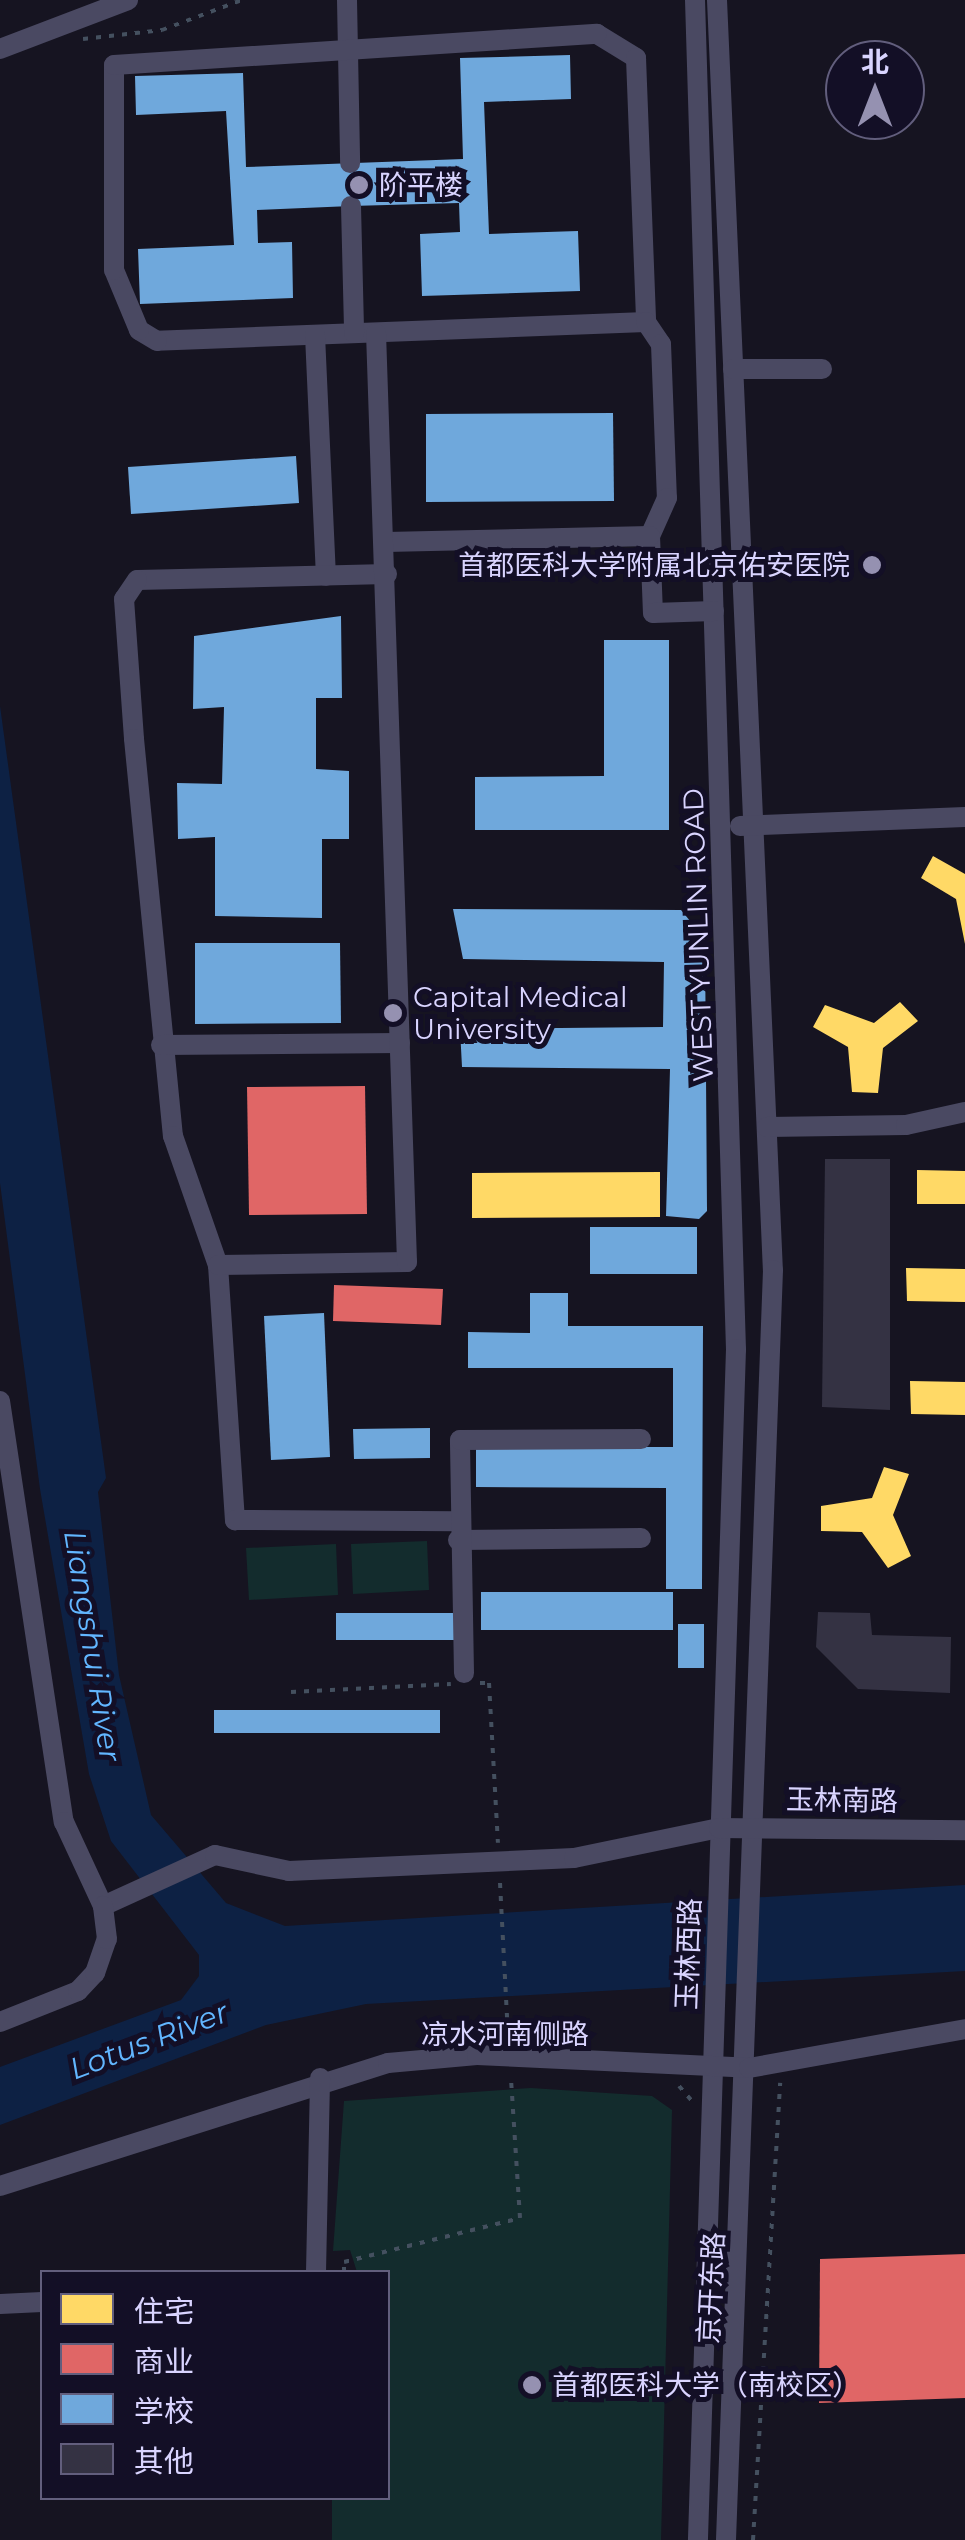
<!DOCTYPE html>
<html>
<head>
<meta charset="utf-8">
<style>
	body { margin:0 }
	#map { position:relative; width:965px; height:2540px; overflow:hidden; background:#161421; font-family:Montserrat,"Noto Sans SC",sans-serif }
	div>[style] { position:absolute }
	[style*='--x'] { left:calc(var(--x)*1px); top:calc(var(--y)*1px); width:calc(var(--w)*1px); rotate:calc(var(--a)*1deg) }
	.green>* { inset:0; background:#132c2d }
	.water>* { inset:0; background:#0d2144 }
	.homes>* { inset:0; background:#ffd966 }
	.shops>* { inset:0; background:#e06666 }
	.schools>* { inset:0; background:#6fa8dc }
	.building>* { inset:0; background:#343243 }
	.path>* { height:4px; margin-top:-2px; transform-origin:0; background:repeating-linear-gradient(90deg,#44505f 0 5px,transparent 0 13px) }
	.minor>* { height:20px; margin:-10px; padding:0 10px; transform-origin:10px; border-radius:10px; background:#4a4962 }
	.dots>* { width:28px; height:28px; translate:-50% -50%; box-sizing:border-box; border:5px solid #130f26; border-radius:50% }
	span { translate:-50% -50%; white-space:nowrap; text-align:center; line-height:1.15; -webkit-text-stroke:10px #130f26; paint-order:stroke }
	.poi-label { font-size:28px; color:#d9d4ff }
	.left { translate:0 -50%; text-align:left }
	.right { translate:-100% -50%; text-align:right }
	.street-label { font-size:28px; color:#d9d4ff }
	.water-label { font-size:30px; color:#62b6ff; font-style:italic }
	.legend { position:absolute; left:40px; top:2270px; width:350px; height:230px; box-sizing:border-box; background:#130f26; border:2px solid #625e7d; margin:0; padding:12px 18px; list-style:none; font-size:30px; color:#d9d4ff }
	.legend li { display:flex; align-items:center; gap:20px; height:50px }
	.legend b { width:50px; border:2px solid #625e7d }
	.north { position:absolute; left:825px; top:40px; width:100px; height:100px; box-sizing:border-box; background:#130f26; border:2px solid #625e7d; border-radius:50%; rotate:0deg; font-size:28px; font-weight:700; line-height:40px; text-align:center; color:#d9d4ff }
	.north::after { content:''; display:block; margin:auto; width:35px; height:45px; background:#9591b1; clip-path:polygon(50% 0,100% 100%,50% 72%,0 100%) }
</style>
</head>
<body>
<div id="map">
	<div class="green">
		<i style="clip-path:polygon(427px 1541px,429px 1590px,353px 1594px,351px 1544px)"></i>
		<i style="clip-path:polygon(336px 1544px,338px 1595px,249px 1600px,246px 1548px)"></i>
		<i style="clip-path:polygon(531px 2088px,652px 2096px,672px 2110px,661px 2540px,332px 2540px,332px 2498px,388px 2498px,388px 2272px,357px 2272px,350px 2250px,333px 2251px,344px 2101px)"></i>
	</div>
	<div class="water">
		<i style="clip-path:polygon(0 706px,106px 1478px,98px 1492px,119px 1675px,151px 1815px,226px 1903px,285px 1926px,965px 1885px,965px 1971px,366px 2004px,266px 2025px,0 2125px,0 2067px,181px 2000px,199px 1976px,199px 1955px,111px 1841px,89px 1774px,40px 1489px,0 1183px)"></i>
	</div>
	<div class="homes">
		<i style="clip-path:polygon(933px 856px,965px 874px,965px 944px,956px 899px,921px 878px)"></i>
		<i style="clip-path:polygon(900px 1002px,918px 1021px,883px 1048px,878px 1093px,852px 1092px,848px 1047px,813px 1027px,825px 1005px,874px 1023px)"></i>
		<i style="clip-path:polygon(917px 1170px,965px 1171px,965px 1204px,917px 1204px)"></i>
		<i style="clip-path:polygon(660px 1172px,660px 1217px,472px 1218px,472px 1173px)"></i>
		<i style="clip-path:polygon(906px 1268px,965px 1269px,965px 1302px,907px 1301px)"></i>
		<i style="clip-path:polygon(910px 1381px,965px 1382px,965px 1415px,911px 1414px)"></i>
		<i style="clip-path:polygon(884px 1467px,909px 1474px,893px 1515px,911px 1556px,888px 1568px,862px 1532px,821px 1531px,821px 1506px,872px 1498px)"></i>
	</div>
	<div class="shops">
		<i style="clip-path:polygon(365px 1086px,367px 1214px,249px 1215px,247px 1087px)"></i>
		<i style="clip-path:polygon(334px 1285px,443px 1289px,441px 1325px,333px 1321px)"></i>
		<i style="clip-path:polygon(965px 2254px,965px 2398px,819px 2403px,820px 2259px)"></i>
	</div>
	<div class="schools">
		<i style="clip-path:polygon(570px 55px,571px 99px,484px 102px,489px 234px,578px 231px,580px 291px,422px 296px,420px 234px,460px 232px,459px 203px,351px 206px,257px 210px,258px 243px,292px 242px,293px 298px,140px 304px,138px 249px,234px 245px,226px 111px,136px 115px,135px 76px,243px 73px,246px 167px,463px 159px,460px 58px)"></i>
		<i style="clip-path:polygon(613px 413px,614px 501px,426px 502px,426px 414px)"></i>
		<i style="clip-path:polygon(296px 456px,299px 503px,131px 514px,128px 467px)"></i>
		<i style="clip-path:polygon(341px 616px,342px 698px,316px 698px,316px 769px,349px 771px,349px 839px,322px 839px,322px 918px,215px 916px,215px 837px,178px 839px,177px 783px,222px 784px,224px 707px,193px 709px,194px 636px)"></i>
		<i style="clip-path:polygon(604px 640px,669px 640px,669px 830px,475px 830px,475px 777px,604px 776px)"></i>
		<i style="clip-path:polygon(453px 909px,681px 910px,705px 939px,707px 1211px,699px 1219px,666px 1216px,670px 1069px,462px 1067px,460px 1029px,663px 1027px,664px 962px,463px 959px)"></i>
		<i style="clip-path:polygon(195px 943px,340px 943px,341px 1023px,195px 1024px)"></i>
		<i style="clip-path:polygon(590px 1227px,697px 1227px,697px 1274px,590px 1274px)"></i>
		<i style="clip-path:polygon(530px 1293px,568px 1293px,568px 1326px,703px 1326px,702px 1589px,666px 1589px,666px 1488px,476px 1487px,476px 1447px,673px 1447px,673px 1368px,468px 1368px,468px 1332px,530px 1333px)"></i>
		<i style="clip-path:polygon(324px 1313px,330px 1457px,271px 1460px,264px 1316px)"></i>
		<i style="clip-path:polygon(430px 1428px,430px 1458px,354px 1459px,353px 1429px)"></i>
		<i style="clip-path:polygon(481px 1592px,673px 1592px,673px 1630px,481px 1630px)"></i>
		<i style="clip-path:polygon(336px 1613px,455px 1613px,455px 1640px,336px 1640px)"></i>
		<i style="clip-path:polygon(678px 1624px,704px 1624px,704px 1668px,678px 1668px)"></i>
		<i style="clip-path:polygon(214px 1710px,440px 1710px,440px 1733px,214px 1733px)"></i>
	</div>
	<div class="building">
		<i style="clip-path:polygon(825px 1159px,890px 1159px,890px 1410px,822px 1407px)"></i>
		<i style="clip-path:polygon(818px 1612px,870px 1613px,872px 1635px,951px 1637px,950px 1693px,858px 1689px,816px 1647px)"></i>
	</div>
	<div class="path">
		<i style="--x:83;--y:39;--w:80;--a:-6.5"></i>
		<i style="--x:162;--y:30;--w:85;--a:-20.6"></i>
		<i style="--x:480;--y:1683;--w:9;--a:0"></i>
		<i style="--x:489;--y:1683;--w:160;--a:86.8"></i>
		<i style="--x:291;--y:1692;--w:160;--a:-2.9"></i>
		<i style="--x:500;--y:1883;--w:155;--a:87"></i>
		<i style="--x:679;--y:2086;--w:20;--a:49"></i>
		<i style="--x:344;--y:2272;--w:10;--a:-90"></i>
		<i style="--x:344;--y:2262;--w:181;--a:-14"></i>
		<i style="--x:520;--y:2218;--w:140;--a:-93.7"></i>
		<i style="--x:753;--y:2540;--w:458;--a:-86.6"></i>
	</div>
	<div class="minor">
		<i style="--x:347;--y:0;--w:163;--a:88.9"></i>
		<i style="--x:695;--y:0;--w:1350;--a:88.26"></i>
		<i style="--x:736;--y:1349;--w:1192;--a:91.83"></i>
		<i style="--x:717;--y:0;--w:1271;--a:87.48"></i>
		<i style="--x:773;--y:1270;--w:1271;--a:92.12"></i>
		<i style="--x:597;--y:34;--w:46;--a:31.6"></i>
		<i style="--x:636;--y:58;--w:264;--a:87.8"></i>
		<i style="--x:646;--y:322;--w:489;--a:177.8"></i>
		<i style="--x:157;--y:341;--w:21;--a:-149"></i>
		<i style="--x:139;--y:330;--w:65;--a:-112.6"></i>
		<i style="--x:114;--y:270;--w:205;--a:-90"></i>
		<i style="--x:114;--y:65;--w:484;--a:-3.7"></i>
		<i style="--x:0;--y:49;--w:137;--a:-20.9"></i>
		<i style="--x:351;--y:206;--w:127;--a:88.6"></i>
		<i style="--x:646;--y:322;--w:27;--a:56"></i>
		<i style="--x:661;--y:344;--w:154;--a:87.8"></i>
		<i style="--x:667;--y:498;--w:42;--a:114.1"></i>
		<i style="--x:650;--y:536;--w:77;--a:87.8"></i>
		<i style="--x:653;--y:613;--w:61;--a:-1.9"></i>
		<i style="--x:315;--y:335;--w:241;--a:87.4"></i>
		<i style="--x:733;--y:369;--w:89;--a:0"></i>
		<i style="--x:386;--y:542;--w:264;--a:-1.3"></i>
		<i style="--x:387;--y:574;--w:250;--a:178.6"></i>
		<i style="--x:137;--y:580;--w:23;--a:124"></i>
		<i style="--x:124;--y:599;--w:140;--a:85.9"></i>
		<i style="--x:134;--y:739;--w:399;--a:84.4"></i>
		<i style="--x:173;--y:1136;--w:137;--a:70.8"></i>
		<i style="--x:218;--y:1265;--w:256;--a:86.2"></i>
		<i style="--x:235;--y:1520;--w:222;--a:0.3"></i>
		<i style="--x:740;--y:826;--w:225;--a:-2.3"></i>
		<i style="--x:161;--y:1045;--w:239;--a:-0.5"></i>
		<i style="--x:767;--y:1127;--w:139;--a:-0.8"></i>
		<i style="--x:906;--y:1125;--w:60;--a:-12.4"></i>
		<i style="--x:218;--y:1265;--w:189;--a:-0.9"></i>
		<i style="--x:407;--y:1262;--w:929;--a:-91.91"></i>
		<i style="--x:0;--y:1401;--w:426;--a:81.4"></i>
		<i style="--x:64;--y:1822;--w:93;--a:65.1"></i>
		<i style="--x:103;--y:1906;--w:123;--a:-24.5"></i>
		<i style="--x:215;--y:1855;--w:76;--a:12.2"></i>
		<i style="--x:289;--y:1871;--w:285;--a:-2.6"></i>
		<i style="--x:574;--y:1858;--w:148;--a:-11.7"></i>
		<i style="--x:719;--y:1828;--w:246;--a:0.5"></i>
		<i style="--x:458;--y:1540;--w:183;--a:-0.6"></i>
		<i style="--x:464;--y:1673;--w:233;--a:-91"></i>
		<i style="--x:460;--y:1440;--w:181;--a:-0.3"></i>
		<i style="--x:0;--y:2022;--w:84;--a:-21.7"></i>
		<i style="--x:78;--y:1991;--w:25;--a:-47"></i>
		<i style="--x:95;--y:1973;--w:36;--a:-71"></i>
		<i style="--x:107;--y:1939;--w:33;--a:-97"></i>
		<i style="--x:0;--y:2186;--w:407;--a:-17.6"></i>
		<i style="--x:388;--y:2063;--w:89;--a:-5.1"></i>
		<i style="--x:477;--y:2055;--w:272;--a:2.7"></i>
		<i style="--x:749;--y:2068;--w:219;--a:-10.2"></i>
		<i style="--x:316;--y:2272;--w:194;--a:-88.8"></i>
		<i style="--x:0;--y:2304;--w:42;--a:-2.7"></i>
	</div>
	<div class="dots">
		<i style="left:359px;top:185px;background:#9591b1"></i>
		<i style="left:872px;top:565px;background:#9591b1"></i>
		<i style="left:393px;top:1013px;background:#9591b1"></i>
		<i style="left:532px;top:2385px;background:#9591b1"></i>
	</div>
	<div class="poi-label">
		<span class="left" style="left:379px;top:185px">阶平楼</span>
		<span class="right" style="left:850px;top:565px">首都医科大学附属北京佑安医院</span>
		<span class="left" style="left:413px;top:1013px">Capital Medical<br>University</span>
		<span class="left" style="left:552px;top:2385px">首都医科大学（南校区）</span>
	</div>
	<div class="street-label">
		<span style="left:698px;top:935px;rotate:-92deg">WEST YUNLIN ROAD</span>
		<span style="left:842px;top:1800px;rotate:1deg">玉林南路</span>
		<span style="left:688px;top:1954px;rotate:-88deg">玉林西路</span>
		<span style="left:505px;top:2034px">凉水河南侧路</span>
		<span style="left:711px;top:2288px;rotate:-87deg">京开东路</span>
	</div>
	<div class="water-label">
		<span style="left:92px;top:1646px;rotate:81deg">Liangshui River</span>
		<span style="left:149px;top:2041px;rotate:-21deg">Lotus River</span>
	</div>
	<ul class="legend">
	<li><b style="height:28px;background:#ffd966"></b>住宅</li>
	<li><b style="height:28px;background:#e06666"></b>商业</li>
	<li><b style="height:28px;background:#6fa8dc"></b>学校</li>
	<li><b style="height:28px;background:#343243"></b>其他</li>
	</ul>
	<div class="north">北</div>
</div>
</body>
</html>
